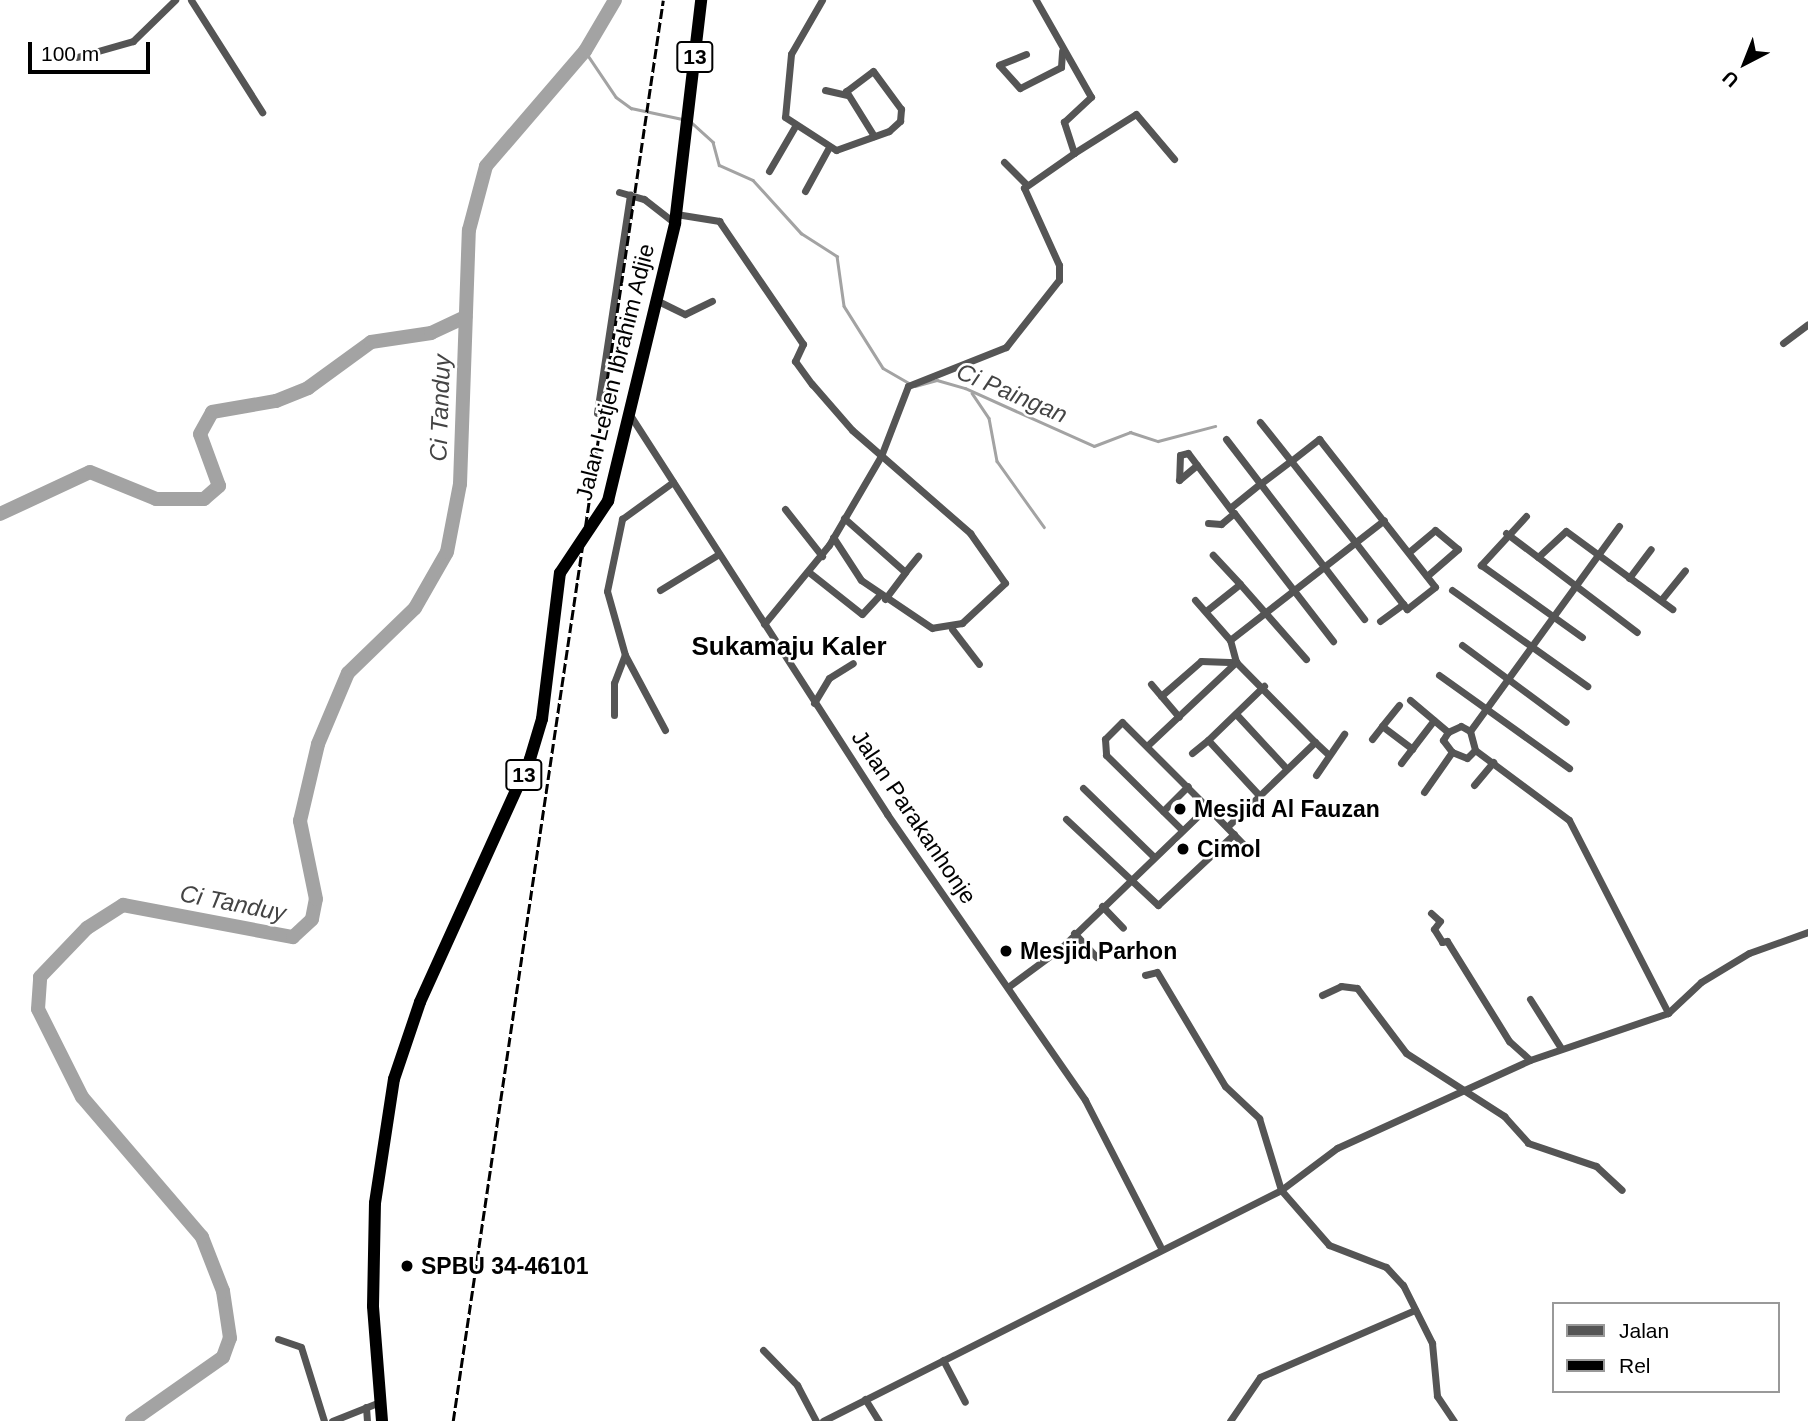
<!DOCTYPE html>
<html>
<head>
<meta charset="utf-8">
<style>
	body { margin:0 }
	#map { position:relative; width:1808px; height:1421px; overflow:hidden; background:#fff; font-family:Arial,sans-serif }
	div>[style] { position:absolute }
	[style*='--x'] { left:calc(var(--x)*1px); top:calc(var(--y)*1px); width:calc(var(--w)*1px); rotate:calc(var(--a)*1deg) }
	.stream>* { height:2.5px; margin:-1.25px; padding:0 1.25px; transform-origin:1.25px; border-radius:1.25px; background:#a3a3a3 }
	.river>* { height:14px; margin:-7px; padding:0 7px; transform-origin:7px; border-radius:7px; background:#a3a3a3 }
	.minor>* { height:7px; margin:-3.5px; padding:0 3.5px; transform-origin:3.5px; border-radius:3.5px; background:#555 }
	.trunk>* { height:12px; margin:-6px; padding:0 6px; transform-origin:6px; border-radius:6px; background:#000 }
	.rail>* { height:2.5px; margin-top:-1.25px; transform-origin:0; background:repeating-linear-gradient(90deg,#000 0 10px,transparent 0 13.5px) }
	.dots>* { width:19px; height:19px; translate:-50% -50%; box-sizing:border-box; border:4px solid #fff; border-radius:50% }
	span { translate:-50% -50%; white-space:nowrap; text-align:center; line-height:1.15; -webkit-text-stroke:5px #fff; paint-order:stroke }
	.shield-label span { padding:2px 5px; background:#fff; border:2px solid; border-radius:5px; -webkit-text-stroke-width:0 }
	.shield-label { font-size:21px; color:#000; font-weight:700 }
	.street-label { font-size:23px; color:#000 }
	.poi-label { font-size:23px; color:#000; font-weight:700 }
	.left { translate:0 -50%; text-align:left }
	.water-label { font-size:24px; color:#444; font-style:italic }
	.quarter-label { font-size:26px; color:#000; font-weight:700 }
	.legend { position:absolute; left:1552px; top:1302px; width:228px; height:91px; box-sizing:border-box; background:#fff; border:2px solid #999; margin:0; padding:9px 12px; list-style:none; font-size:21px; color:#000 }
	.legend li { display:flex; align-items:center; gap:14px; height:35px }
	.legend b { width:35px; border:2px solid #999 }
	.north { position:absolute; left:1710px; top:28px; width:70px; height:70px; -webkit-text-stroke:5px #fff; paint-order:stroke; rotate:222deg; font-size:19px; font-weight:700; line-height:28px; text-align:center; color:#000 }
	.north::after { content:''; display:block; margin:auto; width:24px; height:32px; background:#000; clip-path:polygon(50% 0,100% 100%,50% 72%,0 100%) }
	.scale { position:absolute; left:28px; top:42px; width:122px; height:32px; box-sizing:border-box; border:4px solid #000; border-top:0; padding-left:9px; font-size:21px; line-height:24px; white-space:nowrap; color:#000; -webkit-text-stroke:5px #fff; paint-order:stroke }
</style>
</head>
<body>
<div id="map">
	<div class="stream">
		<i style="--x:585;--y:51;--w:55;--a:56"></i>
		<i style="--x:616;--y:97;--w:19;--a:36"></i>
		<i style="--x:631;--y:108;--w:52;--a:12.2"></i>
		<i style="--x:691;--y:122;--w:30;--a:42"></i>
		<i style="--x:713;--y:142;--w:24;--a:75"></i>
		<i style="--x:719;--y:165;--w:37;--a:24"></i>
		<i style="--x:753;--y:180;--w:72;--a:47.8"></i>
		<i style="--x:801;--y:233;--w:43;--a:32.6"></i>
		<i style="--x:837;--y:256;--w:50;--a:82"></i>
		<i style="--x:844;--y:306;--w:73;--a:57.8"></i>
		<i style="--x:883;--y:368;--w:30;--a:30"></i>
		<i style="--x:915;--y:386;--w:23;--a:-15"></i>
		<i style="--x:937;--y:380;--w:29;--a:16"></i>
		<i style="--x:965;--y:388;--w:141;--a:24.2"></i>
		<i style="--x:1094;--y:446;--w:39;--a:-21"></i>
		<i style="--x:1130;--y:432;--w:29;--a:18"></i>
		<i style="--x:1158;--y:441;--w:59;--a:-14.7"></i>
		<i style="--x:972;--y:393;--w:30;--a:56"></i>
		<i style="--x:989;--y:418;--w:44;--a:79.5"></i>
		<i style="--x:997;--y:461;--w:81;--a:54.5"></i>
	</div>
	<div class="river">
		<i style="--x:0;--y:514;--w:99;--a:-25"></i>
		<i style="--x:90;--y:472;--w:71;--a:22.2"></i>
		<i style="--x:156;--y:499;--w:48;--a:0"></i>
		<i style="--x:204;--y:499;--w:20;--a:-41"></i>
		<i style="--x:219;--y:486;--w:55;--a:-110.1"></i>
		<i style="--x:200;--y:434;--w:25;--a:-61"></i>
		<i style="--x:212;--y:412;--w:65;--a:-9.8"></i>
		<i style="--x:276;--y:401;--w:35;--a:-22"></i>
		<i style="--x:308;--y:388;--w:78;--a:-36.1"></i>
		<i style="--x:371;--y:342;--w:61;--a:-8.5"></i>
		<i style="--x:431;--y:333;--w:38;--a:-25"></i>
		<i style="--x:132;--y:1421;--w:111;--a:-35.1"></i>
		<i style="--x:223;--y:1357;--w:20;--a:-70"></i>
		<i style="--x:230;--y:1338;--w:48;--a:-98.5"></i>
		<i style="--x:223;--y:1291;--w:58;--a:-111.3"></i>
		<i style="--x:202;--y:1237;--w:184;--a:-130.6"></i>
		<i style="--x:82;--y:1097;--w:98;--a:-116.6"></i>
		<i style="--x:38;--y:1009;--w:32;--a:-86"></i>
		<i style="--x:40;--y:977;--w:68;--a:-46.2"></i>
		<i style="--x:87;--y:928;--w:43;--a:-32.6"></i>
		<i style="--x:123;--y:905;--w:173;--a:10.7"></i>
		<i style="--x:293;--y:937;--w:26;--a:-43"></i>
		<i style="--x:312;--y:919;--w:20;--a:-79"></i>
		<i style="--x:316;--y:899;--w:80;--a:-101.6"></i>
		<i style="--x:300;--y:821;--w:79;--a:-76.8"></i>
		<i style="--x:318;--y:744;--w:77;--a:-67.1"></i>
		<i style="--x:348;--y:673;--w:93;--a:-44.1"></i>
		<i style="--x:415;--y:608;--w:64;--a:-60.3"></i>
		<i style="--x:447;--y:552;--w:69;--a:-79.2"></i>
		<i style="--x:460;--y:484;--w:254;--a:-88"></i>
		<i style="--x:469;--y:230;--w:66;--a:-75.1"></i>
		<i style="--x:486;--y:166;--w:152;--a:-49.3"></i>
		<i style="--x:585;--y:51;--w:59;--a:-59.5"></i>
	</div>
	<div class="minor">
		<i style="--x:191;--y:0;--w:133;--a:57.6"></i>
		<i style="--x:822;--y:0;--w:62;--a:119.9"></i>
		<i style="--x:791;--y:54;--w:63;--a:95.4"></i>
		<i style="--x:785;--y:117;--w:61;--a:32.9"></i>
		<i style="--x:836;--y:150;--w:56;--a:-19.7"></i>
		<i style="--x:889;--y:131;--w:15;--a:-42"></i>
		<i style="--x:900;--y:121;--w:12;--a:-85"></i>
		<i style="--x:901;--y:109;--w:47;--a:-126.4"></i>
		<i style="--x:873;--y:71;--w:34;--a:143"></i>
		<i style="--x:846;--y:91;--w:53;--a:58.1"></i>
		<i style="--x:1026;--y:54;--w:29;--a:158"></i>
		<i style="--x:999;--y:65;--w:31;--a:48"></i>
		<i style="--x:1020;--y:88;--w:46;--a:-27.1"></i>
		<i style="--x:1061;--y:67;--w:16;--a:-86"></i>
		<i style="--x:77;--y:57;--w:58;--a:-15.9"></i>
		<i style="--x:133;--y:41;--w:59;--a:-44.3"></i>
		<i style="--x:825;--y:90;--w:23;--a:13"></i>
		<i style="--x:1074;--y:153;--w:73;--a:-32.2"></i>
		<i style="--x:1136;--y:114;--w:59;--a:49.8"></i>
		<i style="--x:1004;--y:162;--w:31;--a:45"></i>
		<i style="--x:769;--y:171;--w:50;--a:-59.8"></i>
		<i style="--x:805;--y:191;--w:48;--a:-61.3"></i>
		<i style="--x:619;--y:192;--w:26;--a:16"></i>
		<i style="--x:644;--y:199;--w:39;--a:38"></i>
		<i style="--x:676;--y:214;--w:44;--a:9.2"></i>
		<i style="--x:719;--y:221;--w:149;--a:55.7"></i>
		<i style="--x:803;--y:344;--w:19;--a:115"></i>
		<i style="--x:795;--y:361;--w:29;--a:54"></i>
		<i style="--x:812;--y:384;--w:61;--a:49"></i>
		<i style="--x:852;--y:430;--w:157;--a:41.1"></i>
		<i style="--x:970;--y:533;--w:61;--a:55"></i>
		<i style="--x:1005;--y:583;--w:59;--a:137.1"></i>
		<i style="--x:962;--y:623;--w:30;--a:171"></i>
		<i style="--x:932;--y:628;--w:86;--a:-145.9"></i>
		<i style="--x:861;--y:580;--w:51;--a:-123.1"></i>
		<i style="--x:656;--y:300;--w:32;--a:26"></i>
		<i style="--x:685;--y:314;--w:30;--a:-26"></i>
		<i style="--x:1783;--y:343;--w:31;--a:-37"></i>
		<i style="--x:597;--y:413;--w:221;--a:-81.4"></i>
		<i style="--x:630;--y:415;--w:475;--a:57.2"></i>
		<i style="--x:887;--y:814;--w:348;--a:55.3"></i>
		<i style="--x:1085;--y:1100;--w:164;--a:62.8"></i>
		<i style="--x:1226;--y:439;--w:227;--a:52.5"></i>
		<i style="--x:1197;--y:465;--w:15;--a:-127"></i>
		<i style="--x:1188;--y:453;--w:8;--a:166"></i>
		<i style="--x:1180;--y:455;--w:25;--a:92"></i>
		<i style="--x:1179;--y:480;--w:23;--a:-40"></i>
		<i style="--x:1197;--y:465;--w:56;--a:52.9"></i>
		<i style="--x:1230;--y:508;--w:38;--a:-39"></i>
		<i style="--x:1260;--y:484;--w:39;--a:-37"></i>
		<i style="--x:1291;--y:461;--w:36;--a:-38"></i>
		<i style="--x:1319;--y:439;--w:188;--a:51.9"></i>
		<i style="--x:1435;--y:587;--w:36;--a:142"></i>
		<i style="--x:1407;--y:609;--w:6;--a:-129"></i>
		<i style="--x:1403;--y:604;--w:78;--a:-127.7"></i>
		<i style="--x:1355;--y:542;--w:103;--a:-128.3"></i>
		<i style="--x:1291;--y:461;--w:50;--a:-128.5"></i>
		<i style="--x:785;--y:509;--w:60;--a:51.8"></i>
		<i style="--x:1526;--y:516;--w:67;--a:132.6"></i>
		<i style="--x:1481;--y:565;--w:124;--a:35.5"></i>
		<i style="--x:844;--y:518;--w:81;--a:41.5"></i>
		<i style="--x:905;--y:572;--w:21;--a:-51"></i>
		<i style="--x:1208;--y:523;--w:13;--a:4"></i>
		<i style="--x:1221;--y:524;--w:17;--a:-40"></i>
		<i style="--x:1234;--y:513;--w:162;--a:52.3"></i>
		<i style="--x:1619;--y:526;--w:253;--a:126"></i>
		<i style="--x:1470;--y:731;--w:20;--a:75"></i>
		<i style="--x:1475;--y:750;--w:117;--a:36.7"></i>
		<i style="--x:1569;--y:820;--w:217;--a:62.8"></i>
		<i style="--x:1506;--y:533;--w:164;--a:37.1"></i>
		<i style="--x:1409;--y:552;--w:34;--a:-40"></i>
		<i style="--x:1435;--y:530;--w:30;--a:40"></i>
		<i style="--x:1458;--y:549;--w:41;--a:138.9"></i>
		<i style="--x:1538;--y:557;--w:38;--a:-43"></i>
		<i style="--x:1566;--y:531;--w:132;--a:36.3"></i>
		<i style="--x:810;--y:573;--w:66;--a:38.3"></i>
		<i style="--x:862;--y:614;--w:26;--a:-47"></i>
		<i style="--x:1629;--y:578;--w:36;--a:-53"></i>
		<i style="--x:1240;--y:584;--w:100;--a:48.7"></i>
		<i style="--x:660;--y:590;--w:69;--a:-31.4"></i>
		<i style="--x:1452;--y:590;--w:166;--a:35.4"></i>
		<i style="--x:885;--y:599;--w:34;--a:-53"></i>
		<i style="--x:1195;--y:600;--w:53;--a:48.8"></i>
		<i style="--x:1661;--y:600;--w:38;--a:-51"></i>
		<i style="--x:1206;--y:611;--w:43;--a:-38.5"></i>
		<i style="--x:1240;--y:584;--w:40;--a:-133"></i>
		<i style="--x:1380;--y:621;--w:29;--a:-36"></i>
		<i style="--x:764;--y:624;--w:102;--a:-50.6"></i>
		<i style="--x:829;--y:545;--w:103;--a:-59.7"></i>
		<i style="--x:881;--y:456;--w:75;--a:-68.9"></i>
		<i style="--x:908;--y:386;--w:105;--a:-21.7"></i>
		<i style="--x:1006;--y:347;--w:85;--a:-51.7"></i>
		<i style="--x:1059;--y:280;--w:15;--a:-90"></i>
		<i style="--x:1059;--y:265;--w:85;--a:-114.4"></i>
		<i style="--x:1024;--y:188;--w:61;--a:-35"></i>
		<i style="--x:1074;--y:153;--w:33;--a:-108"></i>
		<i style="--x:1064;--y:122;--w:37;--a:-43"></i>
		<i style="--x:1091;--y:97;--w:112;--a:-119.6"></i>
		<i style="--x:952;--y:629;--w:44;--a:52.4"></i>
		<i style="--x:1462;--y:645;--w:129;--a:36.5"></i>
		<i style="--x:1439;--y:675;--w:160;--a:35.6"></i>
		<i style="--x:1151;--y:684;--w:43;--a:49.7"></i>
		<i style="--x:1161;--y:696;--w:53;--a:-41.2"></i>
		<i style="--x:1201;--y:661;--w:35;--a:2"></i>
		<i style="--x:1236;--y:662;--w:112;--a:45.4"></i>
		<i style="--x:1315;--y:742;--w:122;--a:136"></i>
		<i style="--x:1410;--y:700;--w:50;--a:40.1"></i>
		<i style="--x:814;--y:703;--w:29;--a:-59"></i>
		<i style="--x:829;--y:678;--w:28;--a:-32"></i>
		<i style="--x:1236;--y:714;--w:72;--a:47.2"></i>
		<i style="--x:614;--y:715;--w:32;--a:-90"></i>
		<i style="--x:614;--y:683;--w:30;--a:-69"></i>
		<i style="--x:1382;--y:726;--w:27;--a:-51"></i>
		<i style="--x:665;--y:730;--w:85;--a:-118.1"></i>
		<i style="--x:625;--y:655;--w:66;--a:-105.7"></i>
		<i style="--x:607;--y:591;--w:74;--a:-78.2"></i>
		<i style="--x:622;--y:519;--w:63;--a:-36"></i>
		<i style="--x:1372;--y:739;--w:16;--a:-52"></i>
		<i style="--x:1382;--y:726;--w:38;--a:37"></i>
		<i style="--x:1315;--y:742;--w:19;--a:43"></i>
		<i style="--x:1149;--y:744;--w:120;--a:-43.3"></i>
		<i style="--x:1236;--y:662;--w:23;--a:-105"></i>
		<i style="--x:1230;--y:640;--w:195;--a:-37.9"></i>
		<i style="--x:1452;--y:752;--w:15;--a:-127"></i>
		<i style="--x:1443;--y:740;--w:9;--a:-58"></i>
		<i style="--x:1448;--y:732;--w:14;--a:-25"></i>
		<i style="--x:1461;--y:726;--w:10;--a:29"></i>
		<i style="--x:1192;--y:753;--w:21;--a:-39"></i>
		<i style="--x:1401;--y:763;--w:54;--a:-52.5"></i>
		<i style="--x:1316;--y:775;--w:50;--a:-55.7"></i>
		<i style="--x:1474;--y:785;--w:30;--a:-50"></i>
		<i style="--x:1083;--y:788;--w:99;--a:44.2"></i>
		<i style="--x:1424;--y:792;--w:49;--a:-55"></i>
		<i style="--x:1452;--y:752;--w:16;--a:22"></i>
		<i style="--x:1467;--y:758;--w:11;--a:-45"></i>
		<i style="--x:1257;--y:793;--w:72;--a:-132.8"></i>
		<i style="--x:1208;--y:740;--w:78;--a:-44"></i>
		<i style="--x:1207;--y:807;--w:54;--a:45.7"></i>
		<i style="--x:1163;--y:811;--w:35;--a:-45"></i>
		<i style="--x:1066;--y:819;--w:126;--a:43.1"></i>
		<i style="--x:1158;--y:905;--w:104;--a:-43.1"></i>
		<i style="--x:1102;--y:906;--w:30;--a:46"></i>
		<i style="--x:1431;--y:913;--w:12;--a:42"></i>
		<i style="--x:1440;--y:921;--w:10;--a:127"></i>
		<i style="--x:1434;--y:929;--w:15;--a:58"></i>
		<i style="--x:1442;--y:942;--w:5;--a:-11"></i>
		<i style="--x:1447;--y:941;--w:118;--a:58.2"></i>
		<i style="--x:1509;--y:1041;--w:28;--a:42"></i>
		<i style="--x:1074;--y:933;--w:33;--a:47"></i>
		<i style="--x:1145;--y:975;--w:12;--a:-14"></i>
		<i style="--x:1157;--y:972;--w:133;--a:59.2"></i>
		<i style="--x:1225;--y:1086;--w:47;--a:43.3"></i>
		<i style="--x:1259;--y:1118;--w:75;--a:73"></i>
		<i style="--x:1281;--y:1190;--w:73;--a:48.9"></i>
		<i style="--x:1329;--y:1245;--w:61;--a:21.1"></i>
		<i style="--x:1386;--y:1267;--w:25;--a:47"></i>
		<i style="--x:1403;--y:1285;--w:65;--a:63.4"></i>
		<i style="--x:1432;--y:1343;--w:53;--a:84.6"></i>
		<i style="--x:1437;--y:1396;--w:30;--a:56"></i>
		<i style="--x:1008;--y:987;--w:67;--a:-36.5"></i>
		<i style="--x:1062;--y:947;--w:202;--a:-44"></i>
		<i style="--x:1207;--y:807;--w:120;--a:-135"></i>
		<i style="--x:1122;--y:722;--w:24;--a:135"></i>
		<i style="--x:1105;--y:739;--w:16;--a:86"></i>
		<i style="--x:1106;--y:755;--w:107;--a:44.6"></i>
		<i style="--x:1322;--y:995;--w:21;--a:-25"></i>
		<i style="--x:1341;--y:986;--w:16;--a:7"></i>
		<i style="--x:1357;--y:988;--w:81;--a:53"></i>
		<i style="--x:1406;--y:1053;--w:117;--a:32.7"></i>
		<i style="--x:1504;--y:1116;--w:36;--a:48"></i>
		<i style="--x:1528;--y:1143;--w:72;--a:18.7"></i>
		<i style="--x:1596;--y:1166;--w:35;--a:43"></i>
		<i style="--x:1530;--y:999;--w:58;--a:57.7"></i>
		<i style="--x:278;--y:1339;--w:24;--a:19"></i>
		<i style="--x:301;--y:1347;--w:77;--a:72.7"></i>
		<i style="--x:763;--y:1350;--w:49;--a:45.8"></i>
		<i style="--x:797;--y:1385;--w:41;--a:62.2"></i>
		<i style="--x:943;--y:1360;--w:47;--a:62.4"></i>
		<i style="--x:865;--y:1399;--w:26;--a:58"></i>
		<i style="--x:366;--y:1407;--w:14;--a:86"></i>
		<i style="--x:332;--y:1421;--w:52;--a:-21.6"></i>
		<i style="--x:823;--y:1421;--w:513;--a:-26.76"></i>
		<i style="--x:1281;--y:1190;--w:70;--a:-36.9"></i>
		<i style="--x:1337;--y:1148;--w:212;--a:-24.5"></i>
		<i style="--x:1530;--y:1060;--w:146;--a:-18.8"></i>
		<i style="--x:1668;--y:1013;--w:45;--a:-43.2"></i>
		<i style="--x:1701;--y:982;--w:56;--a:-31.1"></i>
		<i style="--x:1749;--y:953;--w:63;--a:-19.6"></i>
		<i style="--x:1230;--y:1421;--w:53;--a:-55.7"></i>
		<i style="--x:1260;--y:1377;--w:169;--a:-23.4"></i>
	</div>
	<div class="trunk">
		<i style="--x:382;--y:1421;--w:115;--a:-94.5"></i>
		<i style="--x:373;--y:1306;--w:103;--a:-88.9"></i>
		<i style="--x:375;--y:1203;--w:125;--a:-81.3"></i>
		<i style="--x:394;--y:1079;--w:81;--a:-71.3"></i>
		<i style="--x:420;--y:1002;--w:267;--a:-65.6"></i>
		<i style="--x:530;--y:759;--w:42;--a:-73.3"></i>
		<i style="--x:542;--y:719;--w:147;--a:-83"></i>
		<i style="--x:560;--y:573;--w:87;--a:-56.3"></i>
		<i style="--x:608;--y:501;--w:286;--a:-76.4"></i>
		<i style="--x:675;--y:223;--w:225;--a:-83.3"></i>
	</div>
	<div class="rail">
		<i style="--x:453;--y:1421;--w:1436;--a:-81.59"></i>
	</div>
	<div class="dots">
		<i style="left:1180px;top:809px;background:#000"></i>
		<i style="left:1183px;top:849px;background:#000"></i>
		<i style="left:1006px;top:951px;background:#000"></i>
		<i style="left:407px;top:1266px;background:#000"></i>
	</div>
	<div class="shield-label">
		<span style="left:695px;top:57px">13</span>
		<span style="left:524px;top:775px">13</span>
	</div>
	<div class="street-label">
		<span style="left:615px;top:372px;rotate:-76deg">Jalan Letjen Ibrahim Adjie</span>
		<span style="left:914px;top:817px;rotate:56deg">Jalan Parakanhonje</span>
	</div>
	<div class="poi-label">
		<span class="left" style="left:1194px;top:809px">Mesjid Al Fauzan</span>
		<span class="left" style="left:1197px;top:849px">Cimol</span>
		<span class="left" style="left:1020px;top:951px">Mesjid Parhon</span>
		<span class="left" style="left:421px;top:1266px">SPBU 34-46101</span>
	</div>
	<div class="water-label">
		<span style="left:1012px;top:393px;rotate:23deg">Ci Paingan</span>
		<span style="left:440px;top:408px;rotate:-88deg">Ci Tanduy</span>
		<span style="left:233px;top:903px;rotate:11deg">Ci Tanduy</span>
	</div>
	<div class="quarter-label">
		<span style="left:789px;top:647px">Sukamaju Kaler</span>
	</div>
	<ul class="legend">
	<li><b style="height:9px;background:#555"></b>Jalan</li>
	<li><b style="height:9px;background:#000"></b>Rel</li>
	</ul>
	<div class="north">U</div>
	<div class="scale">100 m</div>
</div>
</body>
</html>
